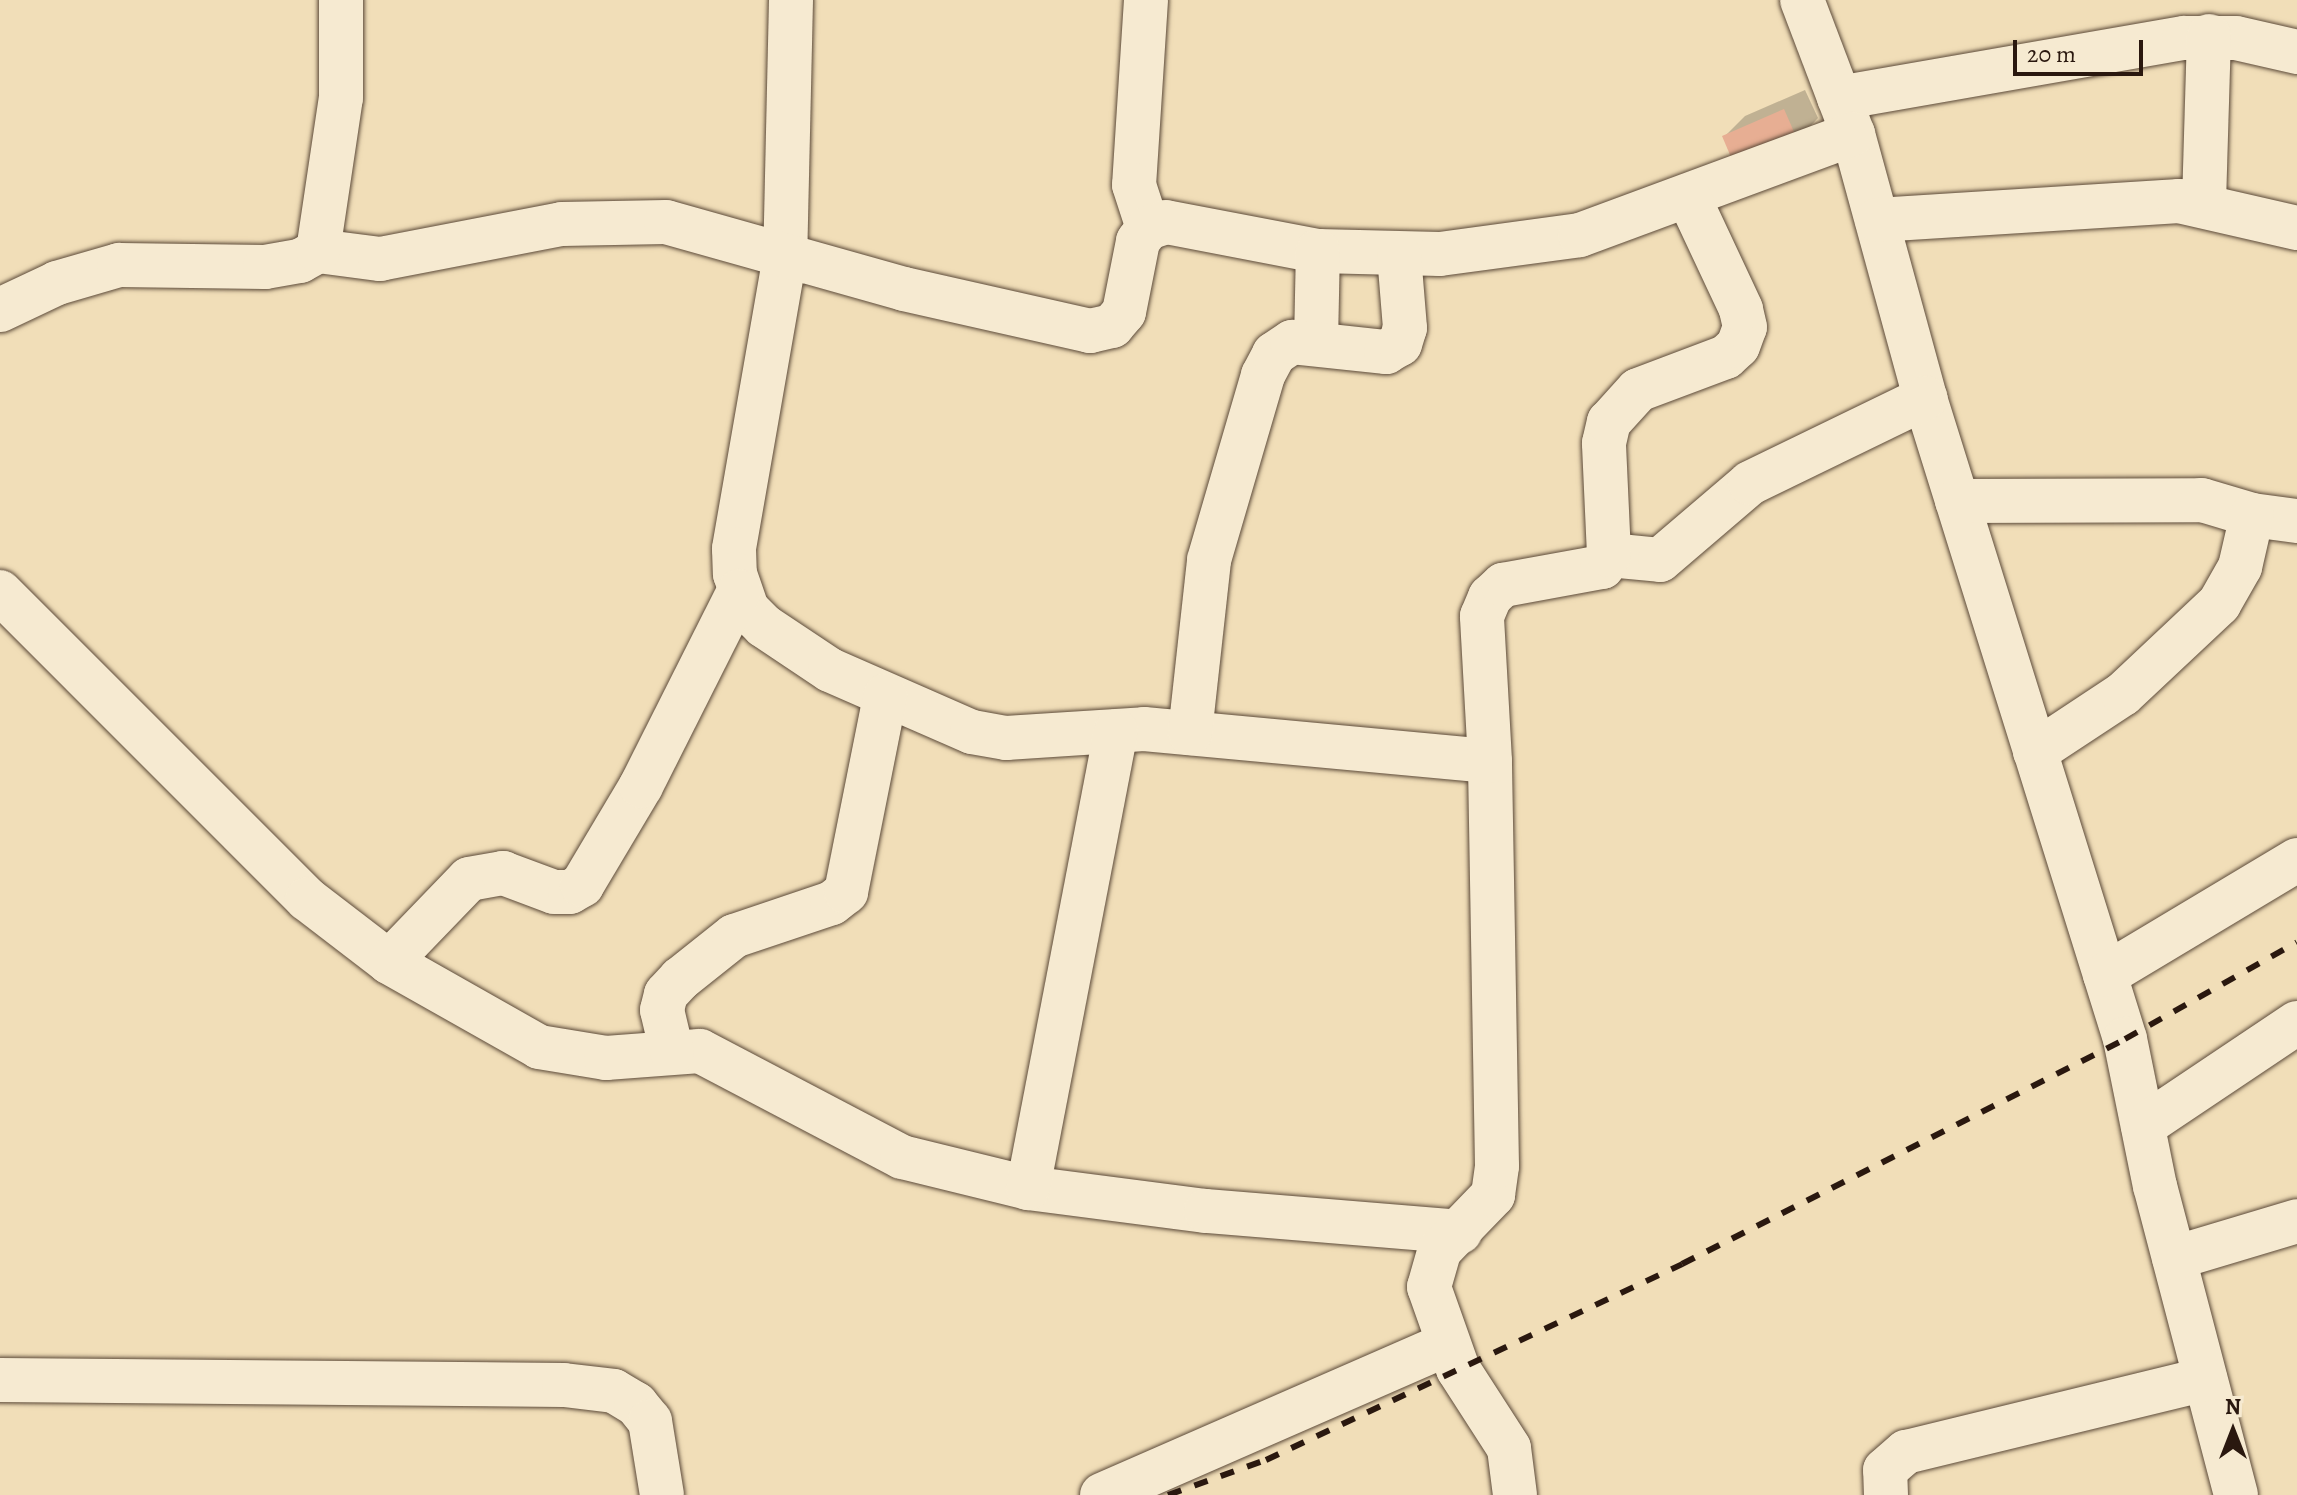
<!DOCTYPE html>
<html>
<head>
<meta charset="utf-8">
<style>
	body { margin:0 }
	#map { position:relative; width:2297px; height:1495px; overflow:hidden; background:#f1deb8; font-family:Alegreya,serif }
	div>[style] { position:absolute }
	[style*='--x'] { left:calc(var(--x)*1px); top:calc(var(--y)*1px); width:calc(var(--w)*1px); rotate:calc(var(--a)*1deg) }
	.shadow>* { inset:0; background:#0003 }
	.building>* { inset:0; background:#e7ae93 }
	.roads { filter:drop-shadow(0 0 2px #5c4a39) drop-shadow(0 0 2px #5c4a39) }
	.minor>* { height:44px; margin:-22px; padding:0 22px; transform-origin:22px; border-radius:22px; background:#f6ead1 }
	.rail>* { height:6px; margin-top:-3px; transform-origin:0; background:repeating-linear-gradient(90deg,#2a180f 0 14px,transparent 0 28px) }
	span { translate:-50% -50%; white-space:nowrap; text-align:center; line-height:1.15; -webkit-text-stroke:7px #f6ead1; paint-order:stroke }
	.north { position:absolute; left:2193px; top:1391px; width:80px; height:80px; -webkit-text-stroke:6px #f6ead1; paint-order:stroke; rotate:0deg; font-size:22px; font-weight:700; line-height:32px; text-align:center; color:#2a180f }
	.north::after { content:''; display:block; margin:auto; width:28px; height:36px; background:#2a180f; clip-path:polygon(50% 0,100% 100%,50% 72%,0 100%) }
	.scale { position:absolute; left:2013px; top:40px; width:130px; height:36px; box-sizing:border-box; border:4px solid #2a180f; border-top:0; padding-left:10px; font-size:24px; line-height:28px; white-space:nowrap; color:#2a180f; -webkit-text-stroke:6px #f6ead1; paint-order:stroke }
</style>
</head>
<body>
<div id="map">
	<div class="shadow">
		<i style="clip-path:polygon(1805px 90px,1818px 118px,1797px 140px,1724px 137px,1745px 116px)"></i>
	</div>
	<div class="building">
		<i style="clip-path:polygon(1784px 109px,1798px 141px,1736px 169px,1722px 136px)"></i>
	</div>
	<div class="roads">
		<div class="minor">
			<i style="--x:791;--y:0;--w:256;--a:91.3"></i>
			<i style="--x:785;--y:256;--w:297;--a:99.9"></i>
			<i style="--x:734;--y:549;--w:25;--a:88"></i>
			<i style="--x:735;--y:574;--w:37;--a:71"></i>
			<i style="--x:747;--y:609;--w:24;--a:45"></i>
			<i style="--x:764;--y:626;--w:79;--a:33.7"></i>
			<i style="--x:830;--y:670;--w:155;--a:23.6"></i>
			<i style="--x:972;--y:732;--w:35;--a:10"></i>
			<i style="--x:1006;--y:738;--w:138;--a:-3.7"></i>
			<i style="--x:1144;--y:729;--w:347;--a:5.3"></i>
			<i style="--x:1146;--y:0;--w:185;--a:93.7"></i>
			<i style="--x:1134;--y:185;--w:45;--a:72"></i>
			<i style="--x:1802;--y:0;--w:143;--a:69.2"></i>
			<i style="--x:1853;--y:134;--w:274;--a:74.7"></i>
			<i style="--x:1925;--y:398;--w:671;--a:72.67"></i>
			<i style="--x:2125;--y:1039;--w:150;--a:78.5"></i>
			<i style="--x:2155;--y:1186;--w:319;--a:75.3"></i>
			<i style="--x:1839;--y:98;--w:350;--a:-9.9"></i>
			<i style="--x:2184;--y:38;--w:52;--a:0"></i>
			<i style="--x:2236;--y:38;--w:63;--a:12.9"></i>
			<i style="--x:2204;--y:203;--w:167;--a:-88.3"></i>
			<i style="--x:1877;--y:220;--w:303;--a:-3.6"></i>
			<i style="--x:2179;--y:201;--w:121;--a:12.9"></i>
			<i style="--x:318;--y:251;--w:63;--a:7.4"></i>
			<i style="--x:380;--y:259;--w:185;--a:-10.9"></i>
			<i style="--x:562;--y:224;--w:104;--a:-1.1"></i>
			<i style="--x:666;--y:222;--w:247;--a:15.7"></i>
			<i style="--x:904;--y:289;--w:191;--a:12.7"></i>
			<i style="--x:1090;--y:331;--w:23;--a:-13"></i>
			<i style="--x:1112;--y:326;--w:18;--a:-49"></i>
			<i style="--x:1124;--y:312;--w:72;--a:-78.8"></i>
			<i style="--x:1138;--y:241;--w:16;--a:-52"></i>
			<i style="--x:1148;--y:228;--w:19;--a:-18"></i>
			<i style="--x:1166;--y:222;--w:155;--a:10.8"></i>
			<i style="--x:1318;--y:251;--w:122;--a:1.4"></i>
			<i style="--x:1440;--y:254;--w:141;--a:-7.7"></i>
			<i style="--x:1580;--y:235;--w:291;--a:-20.3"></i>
			<i style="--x:0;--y:310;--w:63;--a:-25.3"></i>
			<i style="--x:57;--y:283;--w:65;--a:-16.2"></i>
			<i style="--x:119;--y:265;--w:146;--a:0.8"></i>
			<i style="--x:265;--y:267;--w:36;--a:-10"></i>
			<i style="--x:300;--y:261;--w:21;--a:-29"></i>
			<i style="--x:318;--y:251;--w:155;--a:-81.5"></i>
			<i style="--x:341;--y:98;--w:98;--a:-90"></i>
			<i style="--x:1316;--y:343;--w:92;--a:-88.8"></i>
			<i style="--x:1957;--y:501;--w:245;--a:-0.2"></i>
			<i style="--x:2202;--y:500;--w:52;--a:16.7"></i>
			<i style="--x:2252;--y:515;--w:45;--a:7.6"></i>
			<i style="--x:1609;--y:555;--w:51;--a:5.6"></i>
			<i style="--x:1660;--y:560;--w:118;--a:-40.5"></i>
			<i style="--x:1750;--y:483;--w:195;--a:-25.9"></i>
			<i style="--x:0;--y:592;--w:434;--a:45"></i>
			<i style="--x:307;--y:899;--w:103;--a:37.5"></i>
			<i style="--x:389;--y:962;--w:172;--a:29.5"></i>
			<i style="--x:539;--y:1047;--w:68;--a:9.3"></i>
			<i style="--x:606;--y:1058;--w:94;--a:-4.3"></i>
			<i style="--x:700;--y:1051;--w:228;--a:27.7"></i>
			<i style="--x:902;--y:1157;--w:130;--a:13.8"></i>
			<i style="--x:1028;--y:1188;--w:179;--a:7.4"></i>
			<i style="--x:1206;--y:1211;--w:255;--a:4.7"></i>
			<i style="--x:1190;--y:733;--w:174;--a:-83.7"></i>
			<i style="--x:1209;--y:560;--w:193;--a:-73.7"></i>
			<i style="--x:1263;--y:375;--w:24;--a:-62"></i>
			<i style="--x:1274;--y:354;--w:22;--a:-34"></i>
			<i style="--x:1292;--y:342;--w:95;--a:6.1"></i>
			<i style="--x:1386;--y:352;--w:16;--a:-30"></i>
			<i style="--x:1400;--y:344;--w:17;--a:-73"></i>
			<i style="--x:1405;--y:328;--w:73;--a:-94.7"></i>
			<i style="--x:2035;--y:752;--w:105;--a:-33.4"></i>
			<i style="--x:2123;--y:694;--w:132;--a:-43.2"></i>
			<i style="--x:2219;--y:604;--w:43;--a:-60.4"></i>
			<i style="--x:2240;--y:567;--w:53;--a:-77"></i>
			<i style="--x:389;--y:962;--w:115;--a:-46.1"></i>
			<i style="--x:469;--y:879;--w:35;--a:-10"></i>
			<i style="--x:503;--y:873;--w:54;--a:20.4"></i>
			<i style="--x:554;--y:892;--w:16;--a:0"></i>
			<i style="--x:570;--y:892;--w:14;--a:-30"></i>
			<i style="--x:582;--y:885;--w:115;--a:-59.2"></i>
			<i style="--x:641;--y:786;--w:218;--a:-63.3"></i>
			<i style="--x:2105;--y:975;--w:224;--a:-30.9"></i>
			<i style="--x:672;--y:1052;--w:43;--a:-103.4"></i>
			<i style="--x:662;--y:1010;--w:16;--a:-76"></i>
			<i style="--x:666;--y:994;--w:21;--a:-47"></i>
			<i style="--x:680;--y:979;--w:69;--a:-38.5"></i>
			<i style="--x:734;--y:936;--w:103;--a:-18.6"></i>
			<i style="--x:832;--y:903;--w:18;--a:-38"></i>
			<i style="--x:846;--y:892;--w:200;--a:-78.7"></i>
			<i style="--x:2143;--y:1126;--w:185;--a:-33.8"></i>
			<i style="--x:1028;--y:1188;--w:465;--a:-79.1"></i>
			<i style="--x:2174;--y:1258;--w:128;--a:-16.7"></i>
			<i style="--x:0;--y:1380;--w:564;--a:0.51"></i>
			<i style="--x:564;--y:1385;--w:50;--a:6.8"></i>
			<i style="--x:614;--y:1391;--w:26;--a:31"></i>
			<i style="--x:636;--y:1404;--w:22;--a:51"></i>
			<i style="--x:650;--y:1421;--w:75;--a:80.8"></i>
			<i style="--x:1102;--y:1495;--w:378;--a:-23.6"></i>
			<i style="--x:1515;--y:1495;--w:47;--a:-97.3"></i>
			<i style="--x:1509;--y:1448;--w:94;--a:-122.8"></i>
			<i style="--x:1458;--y:1369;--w:87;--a:-109.5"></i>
			<i style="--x:1429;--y:1287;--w:37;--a:-74"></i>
			<i style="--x:1439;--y:1251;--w:78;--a:-46"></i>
			<i style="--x:1493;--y:1195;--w:29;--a:-82"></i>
			<i style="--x:1497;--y:1166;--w:405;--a:-91"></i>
			<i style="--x:1490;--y:761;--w:145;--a:-93.2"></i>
			<i style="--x:1482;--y:616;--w:21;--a:-67"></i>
			<i style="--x:1490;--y:597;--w:18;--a:-43"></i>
			<i style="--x:1503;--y:585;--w:101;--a:-10.3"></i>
			<i style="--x:1602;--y:567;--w:14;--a:-60"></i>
			<i style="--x:1609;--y:555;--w:112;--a:-92.6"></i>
			<i style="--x:1604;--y:443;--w:22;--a:-77"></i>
			<i style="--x:1609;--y:422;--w:43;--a:-47.8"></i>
			<i style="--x:1638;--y:390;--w:94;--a:-20.6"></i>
			<i style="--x:1726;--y:357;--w:16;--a:-43"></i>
			<i style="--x:1738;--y:346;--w:20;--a:-70"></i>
			<i style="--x:1745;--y:327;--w:18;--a:-103"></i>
			<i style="--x:1741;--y:309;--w:125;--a:-115.1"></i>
			<i style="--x:1886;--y:1495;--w:25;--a:-92"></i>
			<i style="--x:1885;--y:1470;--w:28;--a:-41"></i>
			<i style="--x:1906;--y:1452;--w:308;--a:-13.7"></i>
		</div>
	</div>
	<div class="rail">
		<i style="--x:1168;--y:1495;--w:104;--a:-19.7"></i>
		<i style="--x:1266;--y:1460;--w:460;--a:-25.2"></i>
		<i style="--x:1682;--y:1264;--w:497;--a:-26.9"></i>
		<i style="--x:2125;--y:1039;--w:197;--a:-29.4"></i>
	</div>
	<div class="north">N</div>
	<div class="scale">20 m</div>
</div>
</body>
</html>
